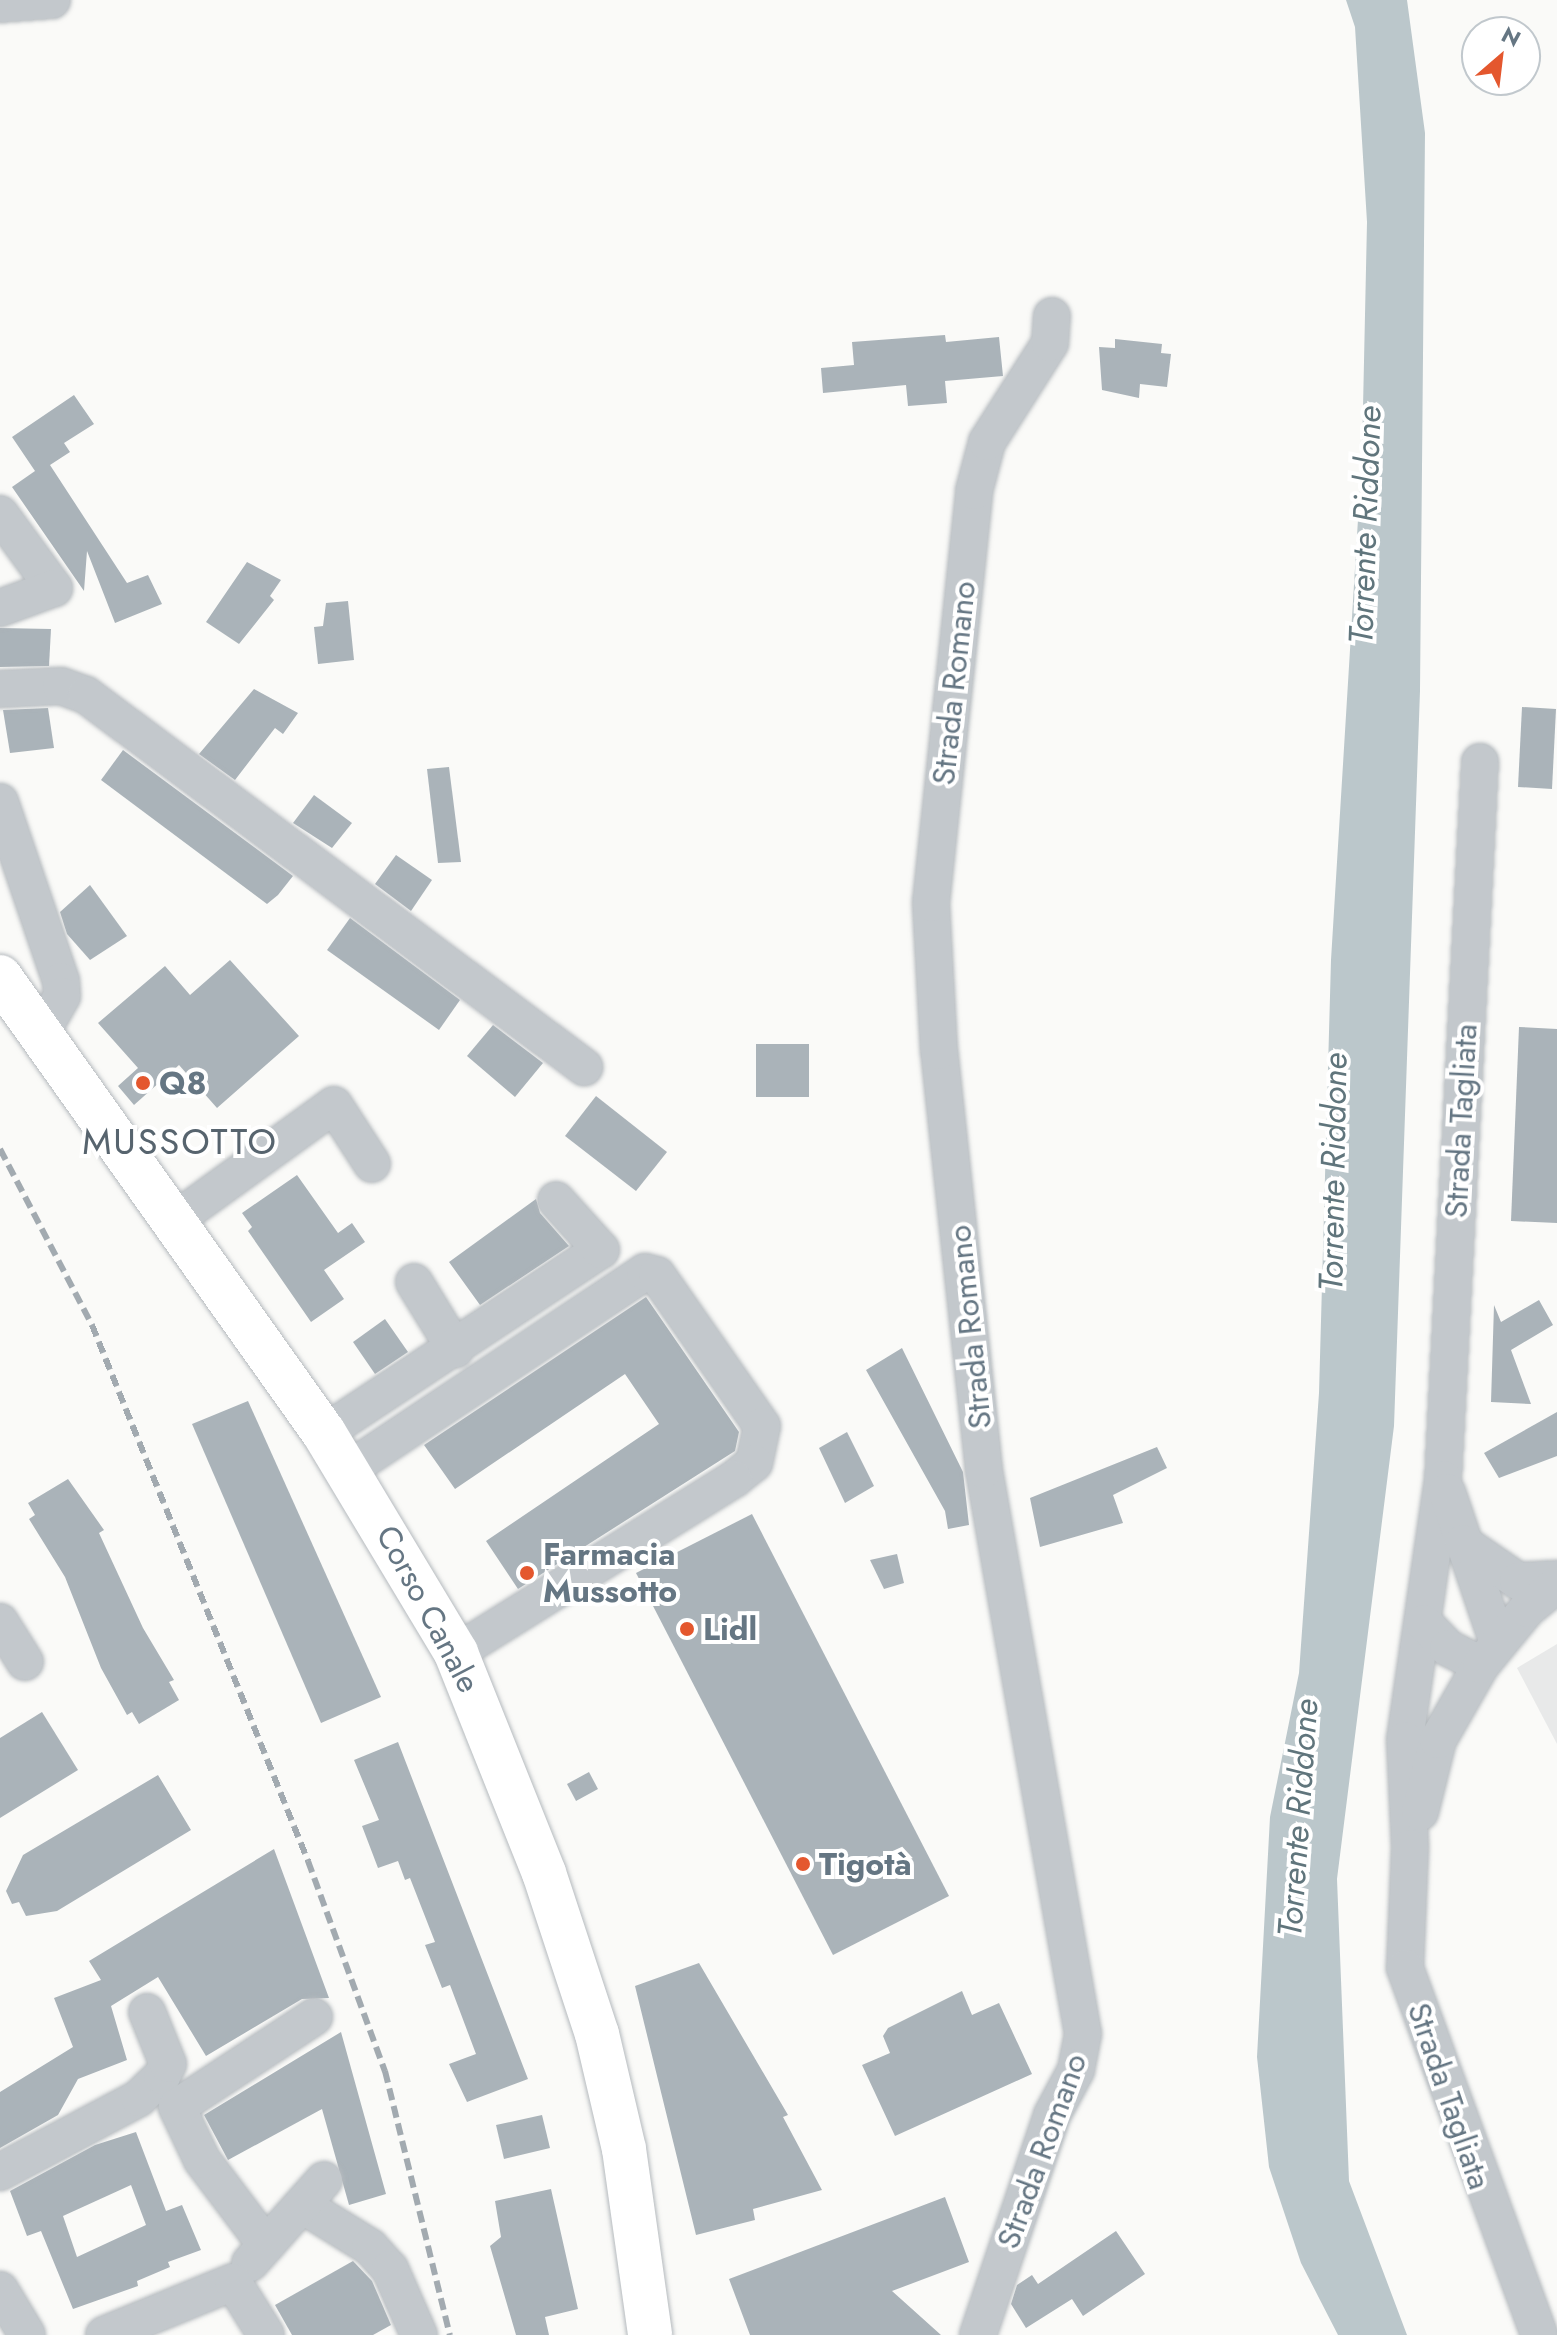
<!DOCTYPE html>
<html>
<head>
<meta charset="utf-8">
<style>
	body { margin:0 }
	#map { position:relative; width:1557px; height:2335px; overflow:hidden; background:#fafaf8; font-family:Jost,sans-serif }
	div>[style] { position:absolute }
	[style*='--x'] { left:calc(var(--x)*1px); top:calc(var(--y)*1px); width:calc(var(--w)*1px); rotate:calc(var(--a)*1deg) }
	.built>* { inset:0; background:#e8e9e9 }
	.water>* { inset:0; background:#bbc7cb }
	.building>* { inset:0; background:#aab3b9 }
	.roads { filter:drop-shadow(0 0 2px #b5babe) drop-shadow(0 0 2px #b5babe) }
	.minor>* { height:36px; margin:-18px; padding:0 18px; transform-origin:18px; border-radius:18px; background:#c3c8cc }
	.major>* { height:44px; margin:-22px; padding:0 22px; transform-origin:22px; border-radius:22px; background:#fff }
	.rail>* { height:6px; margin-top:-3px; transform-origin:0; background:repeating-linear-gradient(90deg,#a2aab0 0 12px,transparent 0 18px) }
	.dots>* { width:22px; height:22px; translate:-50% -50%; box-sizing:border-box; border:4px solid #fff; border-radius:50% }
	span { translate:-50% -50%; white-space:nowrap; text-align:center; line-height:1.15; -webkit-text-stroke:8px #fff; paint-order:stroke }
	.street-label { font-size:32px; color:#657683 }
	.poi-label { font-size:32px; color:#657683; font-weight:700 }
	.left { translate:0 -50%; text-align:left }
	.water-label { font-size:34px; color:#60757c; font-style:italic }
	.quarter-label { font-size:36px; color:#57646e; letter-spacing:2px }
	.north { position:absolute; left:1461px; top:16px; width:80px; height:80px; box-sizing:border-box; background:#fff; border:2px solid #c1c8cd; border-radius:50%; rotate:28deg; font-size:22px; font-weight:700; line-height:32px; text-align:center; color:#657683 }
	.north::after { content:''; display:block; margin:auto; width:28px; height:36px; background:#e4572e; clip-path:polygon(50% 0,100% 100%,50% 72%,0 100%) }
</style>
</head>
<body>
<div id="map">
	<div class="built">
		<i style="clip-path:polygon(1557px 1644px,1557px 1744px,1517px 1668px)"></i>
	</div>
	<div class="water">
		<i style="clip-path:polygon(1346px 0,1407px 0,1425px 133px,1420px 691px,1394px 1426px,1337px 1879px,1349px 2181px,1407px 2335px,1338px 2335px,1301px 2263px,1269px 2167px,1257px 2057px,1270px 1817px,1299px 1673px,1319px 1393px,1331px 960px,1362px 454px,1367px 222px,1355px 27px)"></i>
	</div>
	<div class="building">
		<i style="clip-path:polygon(945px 335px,946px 342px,999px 337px,1003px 376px,945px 381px,947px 403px,908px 406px,906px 385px,823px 393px,821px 368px,854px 365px,852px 342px)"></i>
		<i style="clip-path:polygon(1115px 339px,1162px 344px,1161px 353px,1171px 354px,1167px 387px,1140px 384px,1139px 398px,1102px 390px,1099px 347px,1115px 348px)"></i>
		<i style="clip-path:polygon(74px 395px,94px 424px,64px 443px,70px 452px,50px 465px,127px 583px,148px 575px,162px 604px,115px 623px,87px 551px,84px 591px,12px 487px,35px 471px,12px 437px)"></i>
		<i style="clip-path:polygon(247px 562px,281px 580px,270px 596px,274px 600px,239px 644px,206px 622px)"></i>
		<i style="clip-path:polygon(348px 601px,354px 660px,318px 664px,314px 627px,323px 626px,326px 603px)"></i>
		<i style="clip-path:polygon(0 628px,51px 629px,49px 666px,0 667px)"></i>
		<i style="clip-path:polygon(254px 689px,298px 713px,283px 734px,275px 728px,235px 780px,199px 754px)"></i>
		<i style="clip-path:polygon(1522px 707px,1556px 709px,1552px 789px,1518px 787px)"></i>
		<i style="clip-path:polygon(48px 708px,54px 748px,10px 753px,3px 710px)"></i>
		<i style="clip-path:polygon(123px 750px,293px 876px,278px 895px,267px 904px,101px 780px)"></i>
		<i style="clip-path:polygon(449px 767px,461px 862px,438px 863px,427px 769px)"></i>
		<i style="clip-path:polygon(314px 795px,352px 823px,332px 848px,293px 823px)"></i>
		<i style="clip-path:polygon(396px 855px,432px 880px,411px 911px,375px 884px)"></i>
		<i style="clip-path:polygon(90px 885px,127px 936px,90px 960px,67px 934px,60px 912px)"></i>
		<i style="clip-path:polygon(350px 918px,460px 1000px,439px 1030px,327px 950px)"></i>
		<i style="clip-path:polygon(230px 960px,299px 1036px,217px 1108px,179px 1065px,134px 1105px,118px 1086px,138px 1068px,98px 1023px,165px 966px,190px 995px)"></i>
		<i style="clip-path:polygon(493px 1025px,543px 1063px,515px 1097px,467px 1056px)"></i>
		<i style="clip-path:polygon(1519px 1027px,1557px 1029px,1557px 1223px,1511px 1221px)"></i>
		<i style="clip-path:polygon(756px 1044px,809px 1044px,809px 1097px,756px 1097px)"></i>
		<i style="clip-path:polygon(596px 1096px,667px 1152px,636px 1191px,565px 1136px)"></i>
		<i style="clip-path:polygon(297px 1175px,338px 1233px,352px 1223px,365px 1242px,324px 1270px,344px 1299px,311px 1322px,248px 1231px,252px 1227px,242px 1213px)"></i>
		<i style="clip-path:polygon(536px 1199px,540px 1213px,569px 1246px,480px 1305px,449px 1262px)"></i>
		<i style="clip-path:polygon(646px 1297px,739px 1432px,735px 1451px,518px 1589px,486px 1541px,659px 1424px,625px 1374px,455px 1489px,424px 1445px)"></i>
		<i style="clip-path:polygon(1539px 1300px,1553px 1325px,1511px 1350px,1531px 1404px,1491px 1402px,1494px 1305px,1501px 1322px)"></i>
		<i style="clip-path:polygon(385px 1319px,408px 1352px,375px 1374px,353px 1342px)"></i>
		<i style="clip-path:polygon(902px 1348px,963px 1472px,969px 1525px,948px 1529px,945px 1511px,866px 1370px)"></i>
		<i style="clip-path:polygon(248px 1401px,381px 1697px,321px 1723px,192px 1424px)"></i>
		<i style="clip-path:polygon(1557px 1412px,1557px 1456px,1499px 1478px,1484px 1453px)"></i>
		<i style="clip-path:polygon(847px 1432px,874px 1486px,845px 1503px,819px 1448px)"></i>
		<i style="clip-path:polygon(1157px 1447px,1167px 1468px,1113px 1495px,1123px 1523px,1040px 1547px,1030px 1498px)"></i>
		<i style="clip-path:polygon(68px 1479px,104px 1530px,99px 1533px,143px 1628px,174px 1680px,169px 1682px,179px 1700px,139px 1724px,132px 1712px,127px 1715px,101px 1668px,65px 1577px,29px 1519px,35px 1515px,28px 1503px)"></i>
		<i style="clip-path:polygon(752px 1514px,949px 1896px,833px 1955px,636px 1573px)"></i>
		<i style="clip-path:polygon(897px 1554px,904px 1583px,884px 1589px,870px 1560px)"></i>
		<i style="clip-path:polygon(42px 1712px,78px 1770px,0 1818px,0 1738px)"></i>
		<i style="clip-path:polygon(398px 1742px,528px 2079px,467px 2102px,449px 2064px,476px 2054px,450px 1985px,442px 1988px,425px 1945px,435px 1942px,410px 1878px,405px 1880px,398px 1861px,378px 1868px,362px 1826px,379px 1820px,354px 1760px)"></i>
		<i style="clip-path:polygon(589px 1772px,598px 1789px,576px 1801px,567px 1784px)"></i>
		<i style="clip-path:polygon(158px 1775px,191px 1830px,57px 1911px,26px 1916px,19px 1902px,12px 1904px,6px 1891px,23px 1855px)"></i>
		<i style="clip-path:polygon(274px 1849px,329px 1998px,302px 1999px,206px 2056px,158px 1977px,111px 2006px,127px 2060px,78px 2079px,58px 2115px,0 2148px,0 2092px,73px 2047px,54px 1998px,101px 1980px,89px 1961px)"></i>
		<i style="clip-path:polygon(699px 1963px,788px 2115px,783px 2117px,822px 2190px,753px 2209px,755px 2220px,696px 2235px,635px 1986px)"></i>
		<i style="clip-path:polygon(962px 1991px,972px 2015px,999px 2003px,1032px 2074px,895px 2136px,862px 2065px,890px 2053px,883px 2036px,888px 2028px)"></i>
		<i style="clip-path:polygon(341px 2032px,386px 2194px,349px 2205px,322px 2109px,228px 2160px,204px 2115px)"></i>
		<i style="clip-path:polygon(542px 2115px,550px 2148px,504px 2159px,496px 2125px)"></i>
		<i style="clip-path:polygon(evenodd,136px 2132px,166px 2211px,182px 2205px,201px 2250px,168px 2262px,170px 2267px,137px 2281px,138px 2286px,73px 2309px,41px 2231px,27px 2236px,10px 2191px,95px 2145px,136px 2132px,131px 2185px,146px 2225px,77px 2257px,63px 2216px,131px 2185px)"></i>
		<i style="clip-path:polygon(551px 2189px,578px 2309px,545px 2317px,549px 2335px,516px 2335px,490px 2246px,501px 2237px,495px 2201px)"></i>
		<i style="clip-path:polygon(945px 2197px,969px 2262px,892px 2291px,941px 2335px,750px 2335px,729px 2279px)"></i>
		<i style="clip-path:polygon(1116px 2231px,1145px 2274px,1083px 2316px,1072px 2299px,1026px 2328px,1011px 2304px,1017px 2285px,1032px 2275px,1038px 2284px)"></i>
		<i style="clip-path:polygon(353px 2261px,372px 2281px,391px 2325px,373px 2335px,292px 2335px,275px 2305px)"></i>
	</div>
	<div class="roads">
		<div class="minor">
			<i style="--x:0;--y:4;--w:52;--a:-4.4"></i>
			<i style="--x:0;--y:514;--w:92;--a:53.9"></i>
			<i style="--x:54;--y:588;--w:58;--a:159.7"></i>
			<i style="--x:0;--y:689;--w:61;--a:-2.8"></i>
			<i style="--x:61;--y:686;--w:27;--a:20"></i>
			<i style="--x:86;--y:695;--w:622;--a:36.76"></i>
			<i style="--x:1480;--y:762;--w:718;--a:92.95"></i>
			<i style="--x:1443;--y:1479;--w:264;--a:98.3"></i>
			<i style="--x:1405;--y:1740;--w:108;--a:87.3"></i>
			<i style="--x:1410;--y:1848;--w:120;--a:92.4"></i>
			<i style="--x:1405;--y:1968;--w:391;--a:69.9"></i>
			<i style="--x:0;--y:802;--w:189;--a:71.2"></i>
			<i style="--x:61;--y:981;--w:15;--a:86"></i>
			<i style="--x:62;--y:996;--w:45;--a:119.4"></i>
			<i style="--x:175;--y:1220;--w:196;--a:-35.9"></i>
			<i style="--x:334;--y:1105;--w:70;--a:57.2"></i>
			<i style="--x:414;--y:1282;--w:79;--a:58.5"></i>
			<i style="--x:324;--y:1433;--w:332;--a:-33.5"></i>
			<i style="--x:601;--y:1250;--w:67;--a:-132"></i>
			<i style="--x:348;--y:1470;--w:357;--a:-33.7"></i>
			<i style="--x:645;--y:1272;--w:12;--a:14"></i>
			<i style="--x:657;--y:1275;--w:184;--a:55.2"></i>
			<i style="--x:762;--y:1426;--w:38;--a:102"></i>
			<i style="--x:754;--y:1463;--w:26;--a:141"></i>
			<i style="--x:734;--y:1479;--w:328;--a:148"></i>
			<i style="--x:1447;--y:1492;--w:159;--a:71.3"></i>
			<i style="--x:1463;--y:1543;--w:67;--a:34.6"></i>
			<i style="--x:1518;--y:1581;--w:39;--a:-3"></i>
			<i style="--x:0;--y:1622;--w:47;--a:58"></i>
			<i style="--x:1424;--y:1623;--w:35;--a:46"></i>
			<i style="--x:1448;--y:1648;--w:37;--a:27"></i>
			<i style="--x:1420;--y:1812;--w:74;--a:-76"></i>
			<i style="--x:1438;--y:1740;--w:86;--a:-60.2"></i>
			<i style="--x:1481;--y:1665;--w:72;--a:-50.6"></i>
			<i style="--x:1527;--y:1609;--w:38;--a:-39"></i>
			<i style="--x:0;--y:2172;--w:157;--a:-28"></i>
			<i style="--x:139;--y:2098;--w:32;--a:-44"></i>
			<i style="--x:162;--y:2076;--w:13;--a:-63"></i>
			<i style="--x:168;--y:2064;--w:56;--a:-112"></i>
			<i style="--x:302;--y:2205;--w:80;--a:31.7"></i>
			<i style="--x:370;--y:2247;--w:30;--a:48"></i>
			<i style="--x:390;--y:2269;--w:72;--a:66.3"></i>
			<i style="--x:266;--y:2245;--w:106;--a:-127"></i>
			<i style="--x:202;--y:2160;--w:59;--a:-115.3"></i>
			<i style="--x:177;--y:2107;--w:164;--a:-33.3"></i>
			<i style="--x:250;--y:2263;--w:111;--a:-48.3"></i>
			<i style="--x:0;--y:2290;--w:52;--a:59"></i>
			<i style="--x:104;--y:2335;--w:139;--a:-22.3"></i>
			<i style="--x:233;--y:2282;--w:62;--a:58.1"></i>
			<i style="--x:978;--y:2335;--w:232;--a:-71.4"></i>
			<i style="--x:1052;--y:2115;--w:51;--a:-61.9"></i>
			<i style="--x:1076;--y:2070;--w:37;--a:-79"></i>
			<i style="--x:1083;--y:2034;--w:573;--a:-99.96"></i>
			<i style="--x:984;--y:1470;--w:421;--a:-96.1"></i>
			<i style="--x:939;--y:1051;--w:148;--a:-93.1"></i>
			<i style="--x:931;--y:903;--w:414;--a:-84"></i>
			<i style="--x:974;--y:491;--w:51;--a:-75.1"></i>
			<i style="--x:987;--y:442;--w:117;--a:-57.5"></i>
			<i style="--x:1050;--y:343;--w:27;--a:-86"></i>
		</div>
		<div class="major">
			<i style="--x:0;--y:977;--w:559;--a:54.61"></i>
			<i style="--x:324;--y:1433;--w:257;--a:59"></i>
			<i style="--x:456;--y:1653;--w:237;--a:68.2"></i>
			<i style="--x:544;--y:1873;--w:169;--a:71.8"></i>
			<i style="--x:597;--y:2034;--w:118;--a:76.8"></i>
			<i style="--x:624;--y:2149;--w:188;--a:82"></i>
		</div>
	</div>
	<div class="rail">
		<i style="--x:0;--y:1149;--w:199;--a:62.4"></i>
		<i style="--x:92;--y:1325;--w:578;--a:68.05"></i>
		<i style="--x:308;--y:1861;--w:224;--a:69.9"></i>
		<i style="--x:385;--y:2071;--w:272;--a:76.2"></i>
	</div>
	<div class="dots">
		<i style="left:143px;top:1083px;background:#e4572e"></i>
		<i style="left:527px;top:1573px;background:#e4572e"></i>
		<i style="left:687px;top:1629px;background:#e4572e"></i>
		<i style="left:803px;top:1864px;background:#e4572e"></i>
	</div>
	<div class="street-label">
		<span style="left:954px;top:683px;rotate:-84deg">Strada Romano</span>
		<span style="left:1461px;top:1121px;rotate:-87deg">Strada Tagliata</span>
		<span style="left:970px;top:1327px;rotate:-96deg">Strada Romano</span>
		<span style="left:428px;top:1609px;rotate:62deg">Corso Canale</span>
		<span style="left:1449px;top:2096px;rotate:71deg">Strada Tagliata</span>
		<span style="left:1042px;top:2151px;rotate:-70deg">Strada Romano</span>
	</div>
	<div class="poi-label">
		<span class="left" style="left:159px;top:1083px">Q8</span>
		<span class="left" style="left:543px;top:1573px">Farmacia<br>Mussotto</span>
		<span class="left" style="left:703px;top:1629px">Lidl</span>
		<span class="left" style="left:819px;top:1864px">Tigotà</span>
	</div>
	<div class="water-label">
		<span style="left:1365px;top:525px;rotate:-88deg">Torrente Riddone</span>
		<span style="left:1333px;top:1172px;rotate:-89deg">Torrente Riddone</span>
		<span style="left:1298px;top:1818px;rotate:-86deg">Torrente Riddone</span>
	</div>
	<div class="quarter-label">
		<span style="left:180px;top:1142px">MUSSOTTO</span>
	</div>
	<div class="north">N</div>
</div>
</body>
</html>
